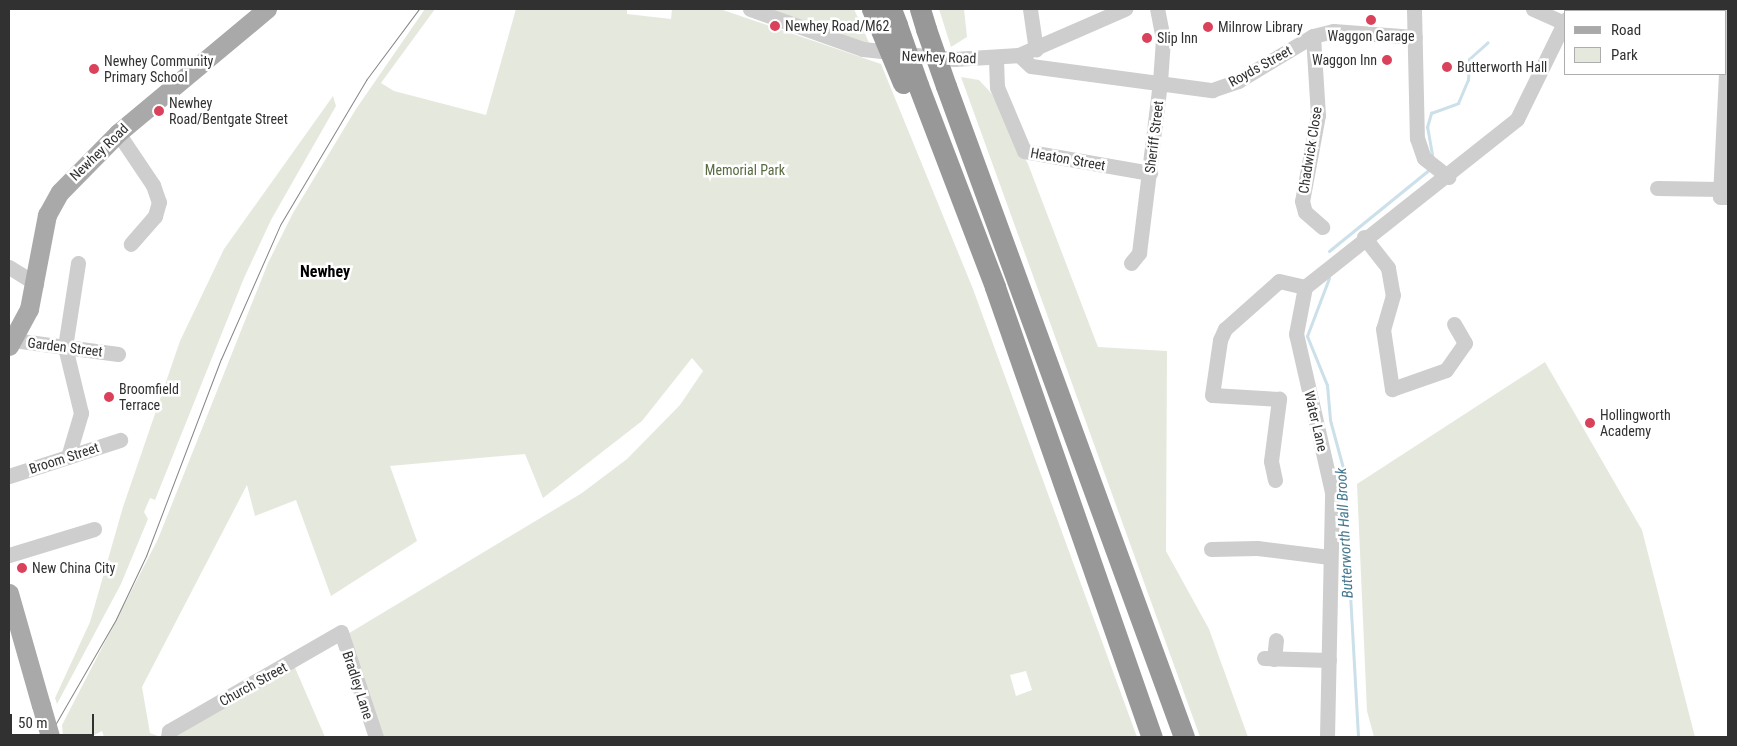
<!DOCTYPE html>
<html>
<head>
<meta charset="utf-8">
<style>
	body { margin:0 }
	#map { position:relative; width:1737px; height:746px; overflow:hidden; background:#fff; font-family:"Roboto Condensed",sans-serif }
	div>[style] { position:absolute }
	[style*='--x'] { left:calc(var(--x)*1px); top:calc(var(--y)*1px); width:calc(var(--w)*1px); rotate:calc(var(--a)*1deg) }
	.green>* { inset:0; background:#e5e9dd }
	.stream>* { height:3px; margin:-1.5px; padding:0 1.5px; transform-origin:1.5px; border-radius:1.5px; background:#cbe0e8 }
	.minor>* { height:15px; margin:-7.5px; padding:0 7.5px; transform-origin:7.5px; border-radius:7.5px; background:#cecece }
	.major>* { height:19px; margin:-9.5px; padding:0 9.5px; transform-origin:9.5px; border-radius:9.5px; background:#a9a9a9 }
	.highway>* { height:21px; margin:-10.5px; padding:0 10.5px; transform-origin:10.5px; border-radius:10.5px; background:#989898 }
	.tram>* { height:1px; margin:-0.5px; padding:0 0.5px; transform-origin:0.5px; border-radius:0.5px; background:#868686 }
	.major-bridge>* { height:19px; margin:-9.5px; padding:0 9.5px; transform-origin:9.5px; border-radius:9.5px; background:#a9a9a9 }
	.highway-bridge>* { height:21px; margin:-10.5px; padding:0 10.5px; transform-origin:10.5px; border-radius:10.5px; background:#989898 }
	.dots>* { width:14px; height:14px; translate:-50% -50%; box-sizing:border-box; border:2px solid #fff; border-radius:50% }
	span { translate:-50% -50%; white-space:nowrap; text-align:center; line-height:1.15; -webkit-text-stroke:5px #fff; paint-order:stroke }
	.poi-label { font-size:14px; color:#313131 }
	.left { translate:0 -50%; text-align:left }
	.right { translate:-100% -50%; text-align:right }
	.street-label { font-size:14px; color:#313131 }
	.park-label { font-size:14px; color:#586a41 }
	.water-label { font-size:15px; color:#44788e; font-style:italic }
	.quarter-label { font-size:16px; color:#000; font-weight:700 }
	.frame { position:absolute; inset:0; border:10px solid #313131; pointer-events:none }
	.legend { position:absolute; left:1564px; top:10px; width:162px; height:65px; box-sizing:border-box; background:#fff; border:1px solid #adadad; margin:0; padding:6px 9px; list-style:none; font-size:15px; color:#313131 }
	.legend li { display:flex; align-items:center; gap:10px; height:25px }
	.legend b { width:25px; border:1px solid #adadad }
	.scale { position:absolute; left:10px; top:714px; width:84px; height:22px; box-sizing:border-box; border:2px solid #313131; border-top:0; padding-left:6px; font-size:15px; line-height:18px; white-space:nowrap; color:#313131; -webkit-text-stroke:4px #fff; paint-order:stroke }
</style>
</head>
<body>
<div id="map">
	<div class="green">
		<i style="clip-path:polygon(evenodd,425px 9px,435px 9px,381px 83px,394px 91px,486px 115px,516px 9px,627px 9px,627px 14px,671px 19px,672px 9px,720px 9px,881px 64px,973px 289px,1137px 737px,381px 737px,346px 635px,582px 493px,627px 459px,680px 405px,703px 371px,692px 358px,642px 421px,543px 498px,525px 454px,390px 466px,417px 541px,331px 596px,296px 500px,255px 516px,247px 485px,142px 687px,150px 733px,160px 737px,104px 737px,102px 731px,91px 737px,63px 737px,62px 725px,158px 539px,268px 263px,293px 213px,356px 109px,425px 9px,1026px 671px,1032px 690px,1016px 696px,1010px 675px,1026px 671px)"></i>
		<i style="clip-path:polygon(771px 9px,854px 9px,870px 45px)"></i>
		<i style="clip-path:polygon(939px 9px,964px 9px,967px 37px,951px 47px)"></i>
		<i style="clip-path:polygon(961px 77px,979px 80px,992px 94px,1028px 164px,1098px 347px,1167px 351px,1166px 551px,1209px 629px,1248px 737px,1200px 737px)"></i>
		<i style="clip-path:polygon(333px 96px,336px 106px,271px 220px,244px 278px,155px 500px,150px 498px,144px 512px,148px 519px,121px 584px,57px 704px,55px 698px,90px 622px,123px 507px,180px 341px,224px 249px)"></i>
		<i style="clip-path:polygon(1545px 362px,1642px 530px,1695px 737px,1374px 737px,1367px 711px,1357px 484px)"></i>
		<i style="clip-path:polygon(293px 663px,325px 737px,172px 737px)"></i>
	</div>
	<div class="stream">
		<i style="--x:1433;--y:160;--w:34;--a:-100"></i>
		<i style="--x:1427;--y:127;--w:15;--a:-74"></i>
		<i style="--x:1431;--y:113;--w:29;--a:-20"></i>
		<i style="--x:1458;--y:103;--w:25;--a:-67"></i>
		<i style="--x:1468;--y:80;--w:21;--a:-87"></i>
		<i style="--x:1469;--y:59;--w:25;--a:-42"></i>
		<i style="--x:1329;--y:251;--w:132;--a:-39.1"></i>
		<i style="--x:1329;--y:278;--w:62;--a:110.8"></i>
		<i style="--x:1307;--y:336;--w:53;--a:67.8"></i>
		<i style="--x:1327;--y:385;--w:35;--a:85"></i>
		<i style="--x:1330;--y:420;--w:50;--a:74.8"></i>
		<i style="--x:1343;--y:468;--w:269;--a:86.8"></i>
	</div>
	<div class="minor">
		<i style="--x:750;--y:9;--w:120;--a:19.5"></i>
		<i style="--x:863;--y:49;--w:92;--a:6.3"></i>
		<i style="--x:954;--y:59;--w:65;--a:-3.5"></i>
		<i style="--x:1019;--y:55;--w:116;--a:-23.5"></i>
		<i style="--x:1030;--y:9;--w:41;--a:81.7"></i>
		<i style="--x:1414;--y:9;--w:129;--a:88.7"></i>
		<i style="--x:1417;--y:138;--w:21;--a:71"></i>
		<i style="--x:1424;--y:158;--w:31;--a:38"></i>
		<i style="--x:1533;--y:9;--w:35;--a:24"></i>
		<i style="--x:1601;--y:9;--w:20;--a:6"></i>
		<i style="--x:1657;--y:9;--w:2;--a:63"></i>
		<i style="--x:1728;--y:9;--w:9;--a:90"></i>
		<i style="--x:1728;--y:32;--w:165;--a:92.8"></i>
		<i style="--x:1720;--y:197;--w:8;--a:0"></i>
		<i style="--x:1313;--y:36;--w:79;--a:86.4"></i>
		<i style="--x:1318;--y:115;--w:87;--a:100.5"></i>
		<i style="--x:1302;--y:201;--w:11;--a:75"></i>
		<i style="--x:1305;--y:212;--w:23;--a:41"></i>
		<i style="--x:1019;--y:55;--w:16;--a:43"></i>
		<i style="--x:1031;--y:66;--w:183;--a:7.6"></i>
		<i style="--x:1212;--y:90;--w:28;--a:-19"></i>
		<i style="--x:1238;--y:81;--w:87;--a:-31"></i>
		<i style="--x:1313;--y:36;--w:21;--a:-14"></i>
		<i style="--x:1333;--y:31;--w:82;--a:4.2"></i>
		<i style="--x:996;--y:59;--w:28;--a:88"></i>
		<i style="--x:997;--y:87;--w:69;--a:67.1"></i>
		<i style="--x:1024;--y:151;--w:128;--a:9.9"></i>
		<i style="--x:118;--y:133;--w:63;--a:56.1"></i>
		<i style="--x:153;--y:185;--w:18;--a:71"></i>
		<i style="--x:159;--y:202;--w:15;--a:106"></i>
		<i style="--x:155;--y:216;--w:37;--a:131"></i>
		<i style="--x:1657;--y:188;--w:63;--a:0.9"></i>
		<i style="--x:1364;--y:237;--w:39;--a:52"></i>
		<i style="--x:1388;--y:268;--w:27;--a:80"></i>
		<i style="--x:1393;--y:295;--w:35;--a:106"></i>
		<i style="--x:1383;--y:329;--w:61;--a:81.5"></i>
		<i style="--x:1392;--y:389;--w:57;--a:-19.4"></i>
		<i style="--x:1446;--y:370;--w:33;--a:-55"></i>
		<i style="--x:1465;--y:343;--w:22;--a:-120"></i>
		<i style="--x:1131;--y:263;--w:13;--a:-51"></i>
		<i style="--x:1139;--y:253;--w:172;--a:-83"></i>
		<i style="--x:1160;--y:82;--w:43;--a:-86"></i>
		<i style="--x:1163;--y:39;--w:31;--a:-101"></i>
		<i style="--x:9;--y:267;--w:32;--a:32"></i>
		<i style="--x:13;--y:340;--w:106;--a:7.6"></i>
		<i style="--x:68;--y:457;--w:46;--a:-73.5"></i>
		<i style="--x:81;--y:413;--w:68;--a:-103.6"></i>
		<i style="--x:65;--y:347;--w:85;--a:-81.2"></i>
		<i style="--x:9;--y:476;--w:117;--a:-18"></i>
		<i style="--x:1275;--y:480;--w:19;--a:-102"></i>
		<i style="--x:1271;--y:461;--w:63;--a:-82.6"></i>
		<i style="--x:1279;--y:399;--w:67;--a:-176.6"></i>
		<i style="--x:1212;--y:395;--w:56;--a:-81.7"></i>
		<i style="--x:1220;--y:340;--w:12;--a:-66"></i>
		<i style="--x:1225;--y:329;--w:72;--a:-41.6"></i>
		<i style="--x:1279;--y:281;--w:27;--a:13"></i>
		<i style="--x:1211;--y:549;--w:46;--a:-1.2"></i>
		<i style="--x:1257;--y:548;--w:73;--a:7.1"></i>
		<i style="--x:9;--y:555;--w:89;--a:-17"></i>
		<i style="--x:1264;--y:658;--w:65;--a:1.8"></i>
		<i style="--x:1274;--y:659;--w:19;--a:-84"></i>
		<i style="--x:168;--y:737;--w:6;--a:-81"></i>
		<i style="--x:169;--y:731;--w:198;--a:-29.9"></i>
		<i style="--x:341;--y:632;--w:111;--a:71.6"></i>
		<i style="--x:1327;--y:737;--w:245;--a:-88.8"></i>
		<i style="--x:1332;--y:492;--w:162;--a:-102.8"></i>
		<i style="--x:1296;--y:334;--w:48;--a:-79.2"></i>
		<i style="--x:1305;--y:287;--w:270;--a:-38.4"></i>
		<i style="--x:1517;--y:119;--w:111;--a:-63.9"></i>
	</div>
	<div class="major">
		<i style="--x:9;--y:346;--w:42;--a:-61.6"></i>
		<i style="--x:29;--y:309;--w:96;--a:-79.2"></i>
		<i style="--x:47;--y:215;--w:26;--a:-61"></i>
		<i style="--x:60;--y:192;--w:83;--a:-45.5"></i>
		<i style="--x:118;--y:133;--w:194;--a:-39.8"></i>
		<i style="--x:9;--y:593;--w:116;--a:74.1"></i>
	</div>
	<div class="highway">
		<i style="--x:872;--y:9;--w:15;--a:67"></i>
		<i style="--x:891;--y:9;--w:17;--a:69"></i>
		<i style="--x:920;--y:9;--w:21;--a:73"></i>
		<i style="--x:918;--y:85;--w:216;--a:69.1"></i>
		<i style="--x:995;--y:287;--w:477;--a:70.8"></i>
		<i style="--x:946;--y:86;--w:693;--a:69.92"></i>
	</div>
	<div class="tram">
		<i style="--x:48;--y:737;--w:136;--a:-60"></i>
		<i style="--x:116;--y:619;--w:70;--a:-64.5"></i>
		<i style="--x:146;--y:556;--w:211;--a:-69.2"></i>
		<i style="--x:221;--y:359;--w:146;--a:-66.2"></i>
		<i style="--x:280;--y:225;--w:169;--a:-59.3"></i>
		<i style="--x:366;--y:80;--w:89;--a:-53.3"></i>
	</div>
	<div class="major-bridge">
		<i style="--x:41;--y:705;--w:33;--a:74"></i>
	</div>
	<div class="highway-bridge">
		<i style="--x:878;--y:23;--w:65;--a:67.4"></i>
		<i style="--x:897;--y:25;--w:64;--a:70.7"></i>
		<i style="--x:926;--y:29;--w:60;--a:70.7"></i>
	</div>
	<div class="dots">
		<i style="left:1371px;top:20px;background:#d9425a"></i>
		<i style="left:775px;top:26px;background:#d9425a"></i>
		<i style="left:1208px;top:27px;background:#d9425a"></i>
		<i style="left:1147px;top:38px;background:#d9425a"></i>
		<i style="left:1387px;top:60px;background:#d9425a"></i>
		<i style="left:1447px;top:67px;background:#d9425a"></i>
		<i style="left:94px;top:69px;background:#d9425a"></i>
		<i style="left:159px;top:111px;background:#d9425a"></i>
		<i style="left:109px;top:397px;background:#d9425a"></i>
		<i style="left:1590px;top:423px;background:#d9425a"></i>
		<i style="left:22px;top:568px;background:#d9425a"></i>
	</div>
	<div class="poi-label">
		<span class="left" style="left:785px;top:26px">Newhey Road/M62</span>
		<span class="left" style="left:1218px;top:27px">Milnrow Library</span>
		<span style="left:1371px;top:36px">Waggon Garage</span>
		<span class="left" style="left:1157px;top:38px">Slip Inn</span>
		<span class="right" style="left:1377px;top:60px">Waggon Inn</span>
		<span class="left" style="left:104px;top:69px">Newhey Community<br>Primary School</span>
		<span class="left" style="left:1457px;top:67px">Butterworth Hall</span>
		<span class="left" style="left:169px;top:111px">Newhey<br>Road/Bentgate Street</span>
		<span class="left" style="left:119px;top:397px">Broomfield<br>Terrace</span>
		<span class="left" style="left:1600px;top:423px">Hollingworth<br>Academy</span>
		<span class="left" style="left:32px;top:568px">New China City</span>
	</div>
	<div class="street-label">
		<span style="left:939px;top:57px;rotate:2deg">Newhey Road</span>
		<span style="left:1260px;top:66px;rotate:-29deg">Royds Street</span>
		<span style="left:1154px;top:137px;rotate:-83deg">Sheriff Street</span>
		<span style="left:1310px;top:150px;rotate:-81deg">Chadwick Close</span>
		<span style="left:99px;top:152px;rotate:-44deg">Newhey Road</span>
		<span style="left:1068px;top:159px;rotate:10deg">Heaton Street</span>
		<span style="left:65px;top:347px;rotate:7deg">Garden Street</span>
		<span style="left:1316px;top:421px;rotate:77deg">Water Lane</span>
		<span style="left:64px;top:458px;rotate:-18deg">Broom Street</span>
		<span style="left:253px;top:684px;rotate:-29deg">Church Street</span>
		<span style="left:358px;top:685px;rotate:72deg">Bradley Lane</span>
	</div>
	<div class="park-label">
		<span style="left:745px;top:170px">Memorial Park</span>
	</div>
	<div class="water-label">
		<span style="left:1345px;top:533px;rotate:-93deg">Butterworth Hall Brook</span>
	</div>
	<div class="quarter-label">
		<span style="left:325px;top:272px">Newhey</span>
	</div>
	<div class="frame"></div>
	<ul class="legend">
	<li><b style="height:6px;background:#a9a9a9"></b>Road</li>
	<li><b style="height:14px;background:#e5e9dd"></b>Park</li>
	</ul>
	<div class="scale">50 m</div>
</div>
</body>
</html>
